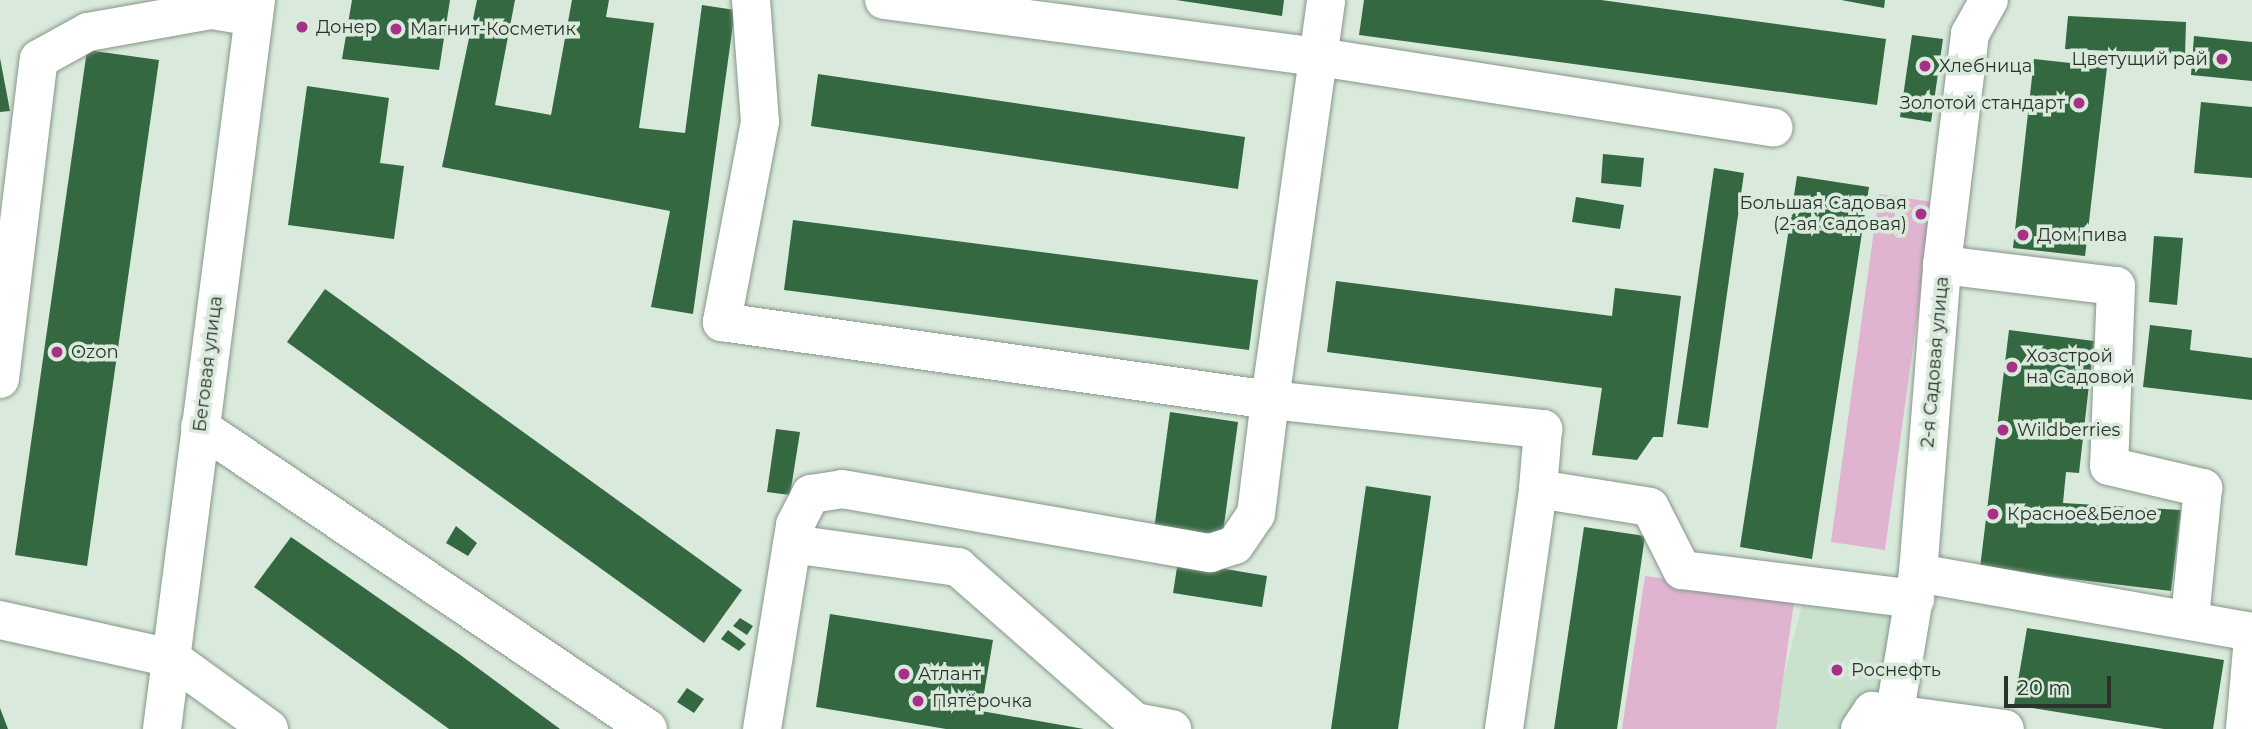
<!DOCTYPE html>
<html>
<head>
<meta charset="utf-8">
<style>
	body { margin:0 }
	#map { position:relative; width:2252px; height:729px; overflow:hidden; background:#d9eadc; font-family:Montserrat,sans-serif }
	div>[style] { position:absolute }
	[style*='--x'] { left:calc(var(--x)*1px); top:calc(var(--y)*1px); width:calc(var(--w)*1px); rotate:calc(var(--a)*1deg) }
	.built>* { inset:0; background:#cae1ce }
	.green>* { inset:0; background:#e0b4d0 }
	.building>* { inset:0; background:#336841 }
	.roads { filter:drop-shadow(0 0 2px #869688) drop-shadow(0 0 2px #869688) }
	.minor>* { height:38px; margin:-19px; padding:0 19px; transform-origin:19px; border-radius:19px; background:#fff }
	.major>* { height:38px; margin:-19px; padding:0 19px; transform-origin:19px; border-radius:19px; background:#fff }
	.dots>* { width:19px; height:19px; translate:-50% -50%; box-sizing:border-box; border:4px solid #d9eadc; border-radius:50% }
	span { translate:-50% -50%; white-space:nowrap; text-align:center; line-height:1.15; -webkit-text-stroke:7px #d9eadc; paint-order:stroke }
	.poi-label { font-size:18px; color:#2b322c }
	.left { translate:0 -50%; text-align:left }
	.right { translate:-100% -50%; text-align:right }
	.street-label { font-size:18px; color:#2b322c }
	.scale { position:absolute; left:2004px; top:676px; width:107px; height:32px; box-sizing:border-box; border:4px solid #2b322c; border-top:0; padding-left:9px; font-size:21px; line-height:24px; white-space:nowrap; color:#2b322c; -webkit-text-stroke:5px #d9eadc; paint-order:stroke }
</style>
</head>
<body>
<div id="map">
	<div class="built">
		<i style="clip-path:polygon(1803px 601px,1899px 611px,1877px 729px,1770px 729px)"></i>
	</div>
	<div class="green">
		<i style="clip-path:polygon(1879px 194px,1933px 202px,1885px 550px,1831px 542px)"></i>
		<i style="clip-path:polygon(1645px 576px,1795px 595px,1776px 729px,1622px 729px)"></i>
	</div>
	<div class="building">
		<i style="clip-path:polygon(352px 0,450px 0,439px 70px,342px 59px)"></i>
		<i style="clip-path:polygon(477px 0,515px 0,495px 105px,551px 115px,572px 0,609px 0,606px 17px,654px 23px,639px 128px,685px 133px,702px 5px,735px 10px,693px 314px,651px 307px,670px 211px,442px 167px)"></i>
		<i style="clip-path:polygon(1176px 0,1284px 0,1282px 16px)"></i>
		<i style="clip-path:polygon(1364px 0,1601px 0,1886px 39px,1877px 105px,1359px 35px)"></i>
		<i style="clip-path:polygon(1841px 0,1885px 0,1884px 8px)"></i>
		<i style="clip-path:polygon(2068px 16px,2186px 22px,2185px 54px,2065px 49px)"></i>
		<i style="clip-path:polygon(1912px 35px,1943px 39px,1931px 122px,1900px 117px)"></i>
		<i style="clip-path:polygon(2194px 36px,2252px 42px,2252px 81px,2191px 75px)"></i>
		<i style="clip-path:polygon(87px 50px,159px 60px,87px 566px,15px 555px)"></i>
		<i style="clip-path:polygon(0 58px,10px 111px,0 112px)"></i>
		<i style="clip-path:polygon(2034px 59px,2107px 67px,2085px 256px,2013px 248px)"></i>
		<i style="clip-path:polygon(818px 74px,1245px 137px,1238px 189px,811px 126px)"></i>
		<i style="clip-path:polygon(307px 86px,389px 98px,380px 163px,404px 166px,394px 239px,288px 225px)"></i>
		<i style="clip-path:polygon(2201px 102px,2252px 107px,2252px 178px,2194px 173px)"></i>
		<i style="clip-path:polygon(1603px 154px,1644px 158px,1641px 187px,1601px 183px)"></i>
		<i style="clip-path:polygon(1714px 168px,1744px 173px,1708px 428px,1677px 424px)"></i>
		<i style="clip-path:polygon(1797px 176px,1869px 187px,1812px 559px,1740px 547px)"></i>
		<i style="clip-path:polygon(1576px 197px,1624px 205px,1620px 229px,1572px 222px)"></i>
		<i style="clip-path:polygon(793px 220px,1258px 280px,1249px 350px,784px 290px)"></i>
		<i style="clip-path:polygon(2154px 236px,2183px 238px,2177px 305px,2149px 302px)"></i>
		<i style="clip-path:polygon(1336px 281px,1612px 316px,1615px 288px,1681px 296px,1663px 437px,1653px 437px,1637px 460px,1592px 455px,1602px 388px,1327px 352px)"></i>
		<i style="clip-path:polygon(325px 289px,742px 590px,704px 643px,287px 342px)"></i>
		<i style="clip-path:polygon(2150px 325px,2192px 330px,2190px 350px,2252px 358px,2252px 400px,2143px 387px)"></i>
		<i style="clip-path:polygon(2009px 330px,2094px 341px,2079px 473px,2066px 472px,2063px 503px,2181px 510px,2171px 591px,1980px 568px)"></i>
		<i style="clip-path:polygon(1170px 412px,1238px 422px,1222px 540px,1154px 530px)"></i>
		<i style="clip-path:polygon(776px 429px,800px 432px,790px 495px,767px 492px)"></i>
		<i style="clip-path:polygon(1366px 486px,1431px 496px,1398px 729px,1331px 729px)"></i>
		<i style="clip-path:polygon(456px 526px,477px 543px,468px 556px,446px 543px)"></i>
		<i style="clip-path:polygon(1584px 527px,1645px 536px,1617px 729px,1554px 729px)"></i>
		<i style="clip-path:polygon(291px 537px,459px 654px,560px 729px,449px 729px,254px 587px)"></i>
		<i style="clip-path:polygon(1178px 561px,1267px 576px,1262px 607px,1173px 593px)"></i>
		<i style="clip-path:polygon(830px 614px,993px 640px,981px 711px,1084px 729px,946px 729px,816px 707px)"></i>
		<i style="clip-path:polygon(740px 618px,753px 626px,747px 635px,733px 626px)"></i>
		<i style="clip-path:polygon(2027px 628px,2224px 660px,2213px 729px,2164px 729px,2014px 705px)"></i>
		<i style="clip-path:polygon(728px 630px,746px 644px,739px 651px,721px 639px)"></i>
		<i style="clip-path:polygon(687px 688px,704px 699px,694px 713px,677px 702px)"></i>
		<i style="clip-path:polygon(0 708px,8px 729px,0 729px)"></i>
	</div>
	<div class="roads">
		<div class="minor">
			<i style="--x:751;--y:0;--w:122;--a:85.8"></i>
			<i style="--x:760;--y:122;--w:204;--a:100.8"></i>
			<i style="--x:722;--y:322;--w:554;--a:8.1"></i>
			<i style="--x:1270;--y:400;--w:404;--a:-82"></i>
			<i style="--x:884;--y:0;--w:438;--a:7.5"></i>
			<i style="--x:1318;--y:57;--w:461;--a:8.8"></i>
			<i style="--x:1942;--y:265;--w:175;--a:6.9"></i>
			<i style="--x:2116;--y:286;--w:180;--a:92.2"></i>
			<i style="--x:2109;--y:466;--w:97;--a:13.2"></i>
			<i style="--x:2203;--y:488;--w:131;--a:95.7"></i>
			<i style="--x:0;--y:379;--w:322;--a:-83.1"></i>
			<i style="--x:39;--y:59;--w:56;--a:-28.9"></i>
			<i style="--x:88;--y:32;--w:126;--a:-10.1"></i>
			<i style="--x:212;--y:10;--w:42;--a:9.7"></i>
			<i style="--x:200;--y:427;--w:540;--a:33.98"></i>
			<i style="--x:792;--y:544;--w:168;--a:7.9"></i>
			<i style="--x:958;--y:567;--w:235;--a:41.2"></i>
			<i style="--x:1135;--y:722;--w:38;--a:11"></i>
			<i style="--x:1918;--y:573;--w:339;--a:10"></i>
			<i style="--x:0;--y:620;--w:175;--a:12.5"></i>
			<i style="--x:171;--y:658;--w:121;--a:35.9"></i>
			<i style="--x:162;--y:729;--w:735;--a:-82.65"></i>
			<i style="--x:762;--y:729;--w:207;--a:-80.8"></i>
			<i style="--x:795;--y:525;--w:35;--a:-63"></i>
			<i style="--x:811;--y:494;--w:31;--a:-9"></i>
			<i style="--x:842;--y:489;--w:374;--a:9.9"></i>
			<i style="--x:1210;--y:553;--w:26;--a:-18"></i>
			<i style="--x:1235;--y:545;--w:37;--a:-56"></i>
			<i style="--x:1256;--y:514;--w:115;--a:-83"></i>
			<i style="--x:1270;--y:400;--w:275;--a:6.1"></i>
			<i style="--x:1543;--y:429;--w:60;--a:94.8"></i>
			<i style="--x:1504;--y:729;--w:242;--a:-81.9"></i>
			<i style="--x:1538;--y:489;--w:113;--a:9.1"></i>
			<i style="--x:1650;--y:507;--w:71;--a:63.1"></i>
			<i style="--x:1682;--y:570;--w:235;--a:7.1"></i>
			<i style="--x:1860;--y:729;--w:22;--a:-56"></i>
			<i style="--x:1872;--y:711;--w:134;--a:7.7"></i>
			<i style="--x:2245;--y:729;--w:80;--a:-85"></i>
		</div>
		<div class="major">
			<i style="--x:1892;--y:729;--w:158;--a:-80.5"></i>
			<i style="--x:1918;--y:573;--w:309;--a:-85.5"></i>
			<i style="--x:1942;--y:265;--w:233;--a:-83.1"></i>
			<i style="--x:1970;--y:34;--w:39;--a:-61"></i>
		</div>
	</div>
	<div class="dots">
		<i style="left:302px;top:27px;background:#a73088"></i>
		<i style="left:396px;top:29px;background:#a73088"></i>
		<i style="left:2222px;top:59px;background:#a73088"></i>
		<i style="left:1925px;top:66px;background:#a73088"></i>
		<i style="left:2079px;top:103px;background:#a73088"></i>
		<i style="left:1921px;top:214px;background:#a73088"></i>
		<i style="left:2023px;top:235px;background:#a73088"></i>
		<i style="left:57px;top:352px;background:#a73088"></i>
		<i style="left:2012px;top:367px;background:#a73088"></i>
		<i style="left:2003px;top:430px;background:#a73088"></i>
		<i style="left:1993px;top:514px;background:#a73088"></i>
		<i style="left:1837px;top:670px;background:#a73088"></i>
		<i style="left:904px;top:674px;background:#a73088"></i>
		<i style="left:918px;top:701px;background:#a73088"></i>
	</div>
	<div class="poi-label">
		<span class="left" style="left:316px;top:27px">Донер</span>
		<span class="left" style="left:410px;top:29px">Магнит-Косметик</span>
		<span class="right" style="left:2208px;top:59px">Цветущий рай</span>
		<span class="left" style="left:1939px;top:66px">Хлебница</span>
		<span class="right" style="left:2065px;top:103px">Золотой стандарт</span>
		<span class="right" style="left:1907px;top:214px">Большая Садовая<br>(2-ая Садовая)</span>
		<span class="left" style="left:2037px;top:235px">Дом пива</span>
		<span class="left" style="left:71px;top:352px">Ozon</span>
		<span class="left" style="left:2026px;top:367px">Хозстрой<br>на Садовой</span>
		<span class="left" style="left:2017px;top:430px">Wildberries</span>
		<span class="left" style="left:2007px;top:514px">Красное&amp;Белое</span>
		<span class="left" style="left:1851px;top:670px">Роснефть</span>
		<span class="left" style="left:918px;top:674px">Атлант</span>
		<span class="left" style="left:932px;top:701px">Пятёрочка</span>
	</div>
	<div class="street-label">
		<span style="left:1935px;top:362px;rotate:-85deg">2-я Садовая улица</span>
		<span style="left:208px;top:364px;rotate:-83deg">Беговая улица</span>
	</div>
	<div class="scale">20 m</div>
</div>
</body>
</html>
